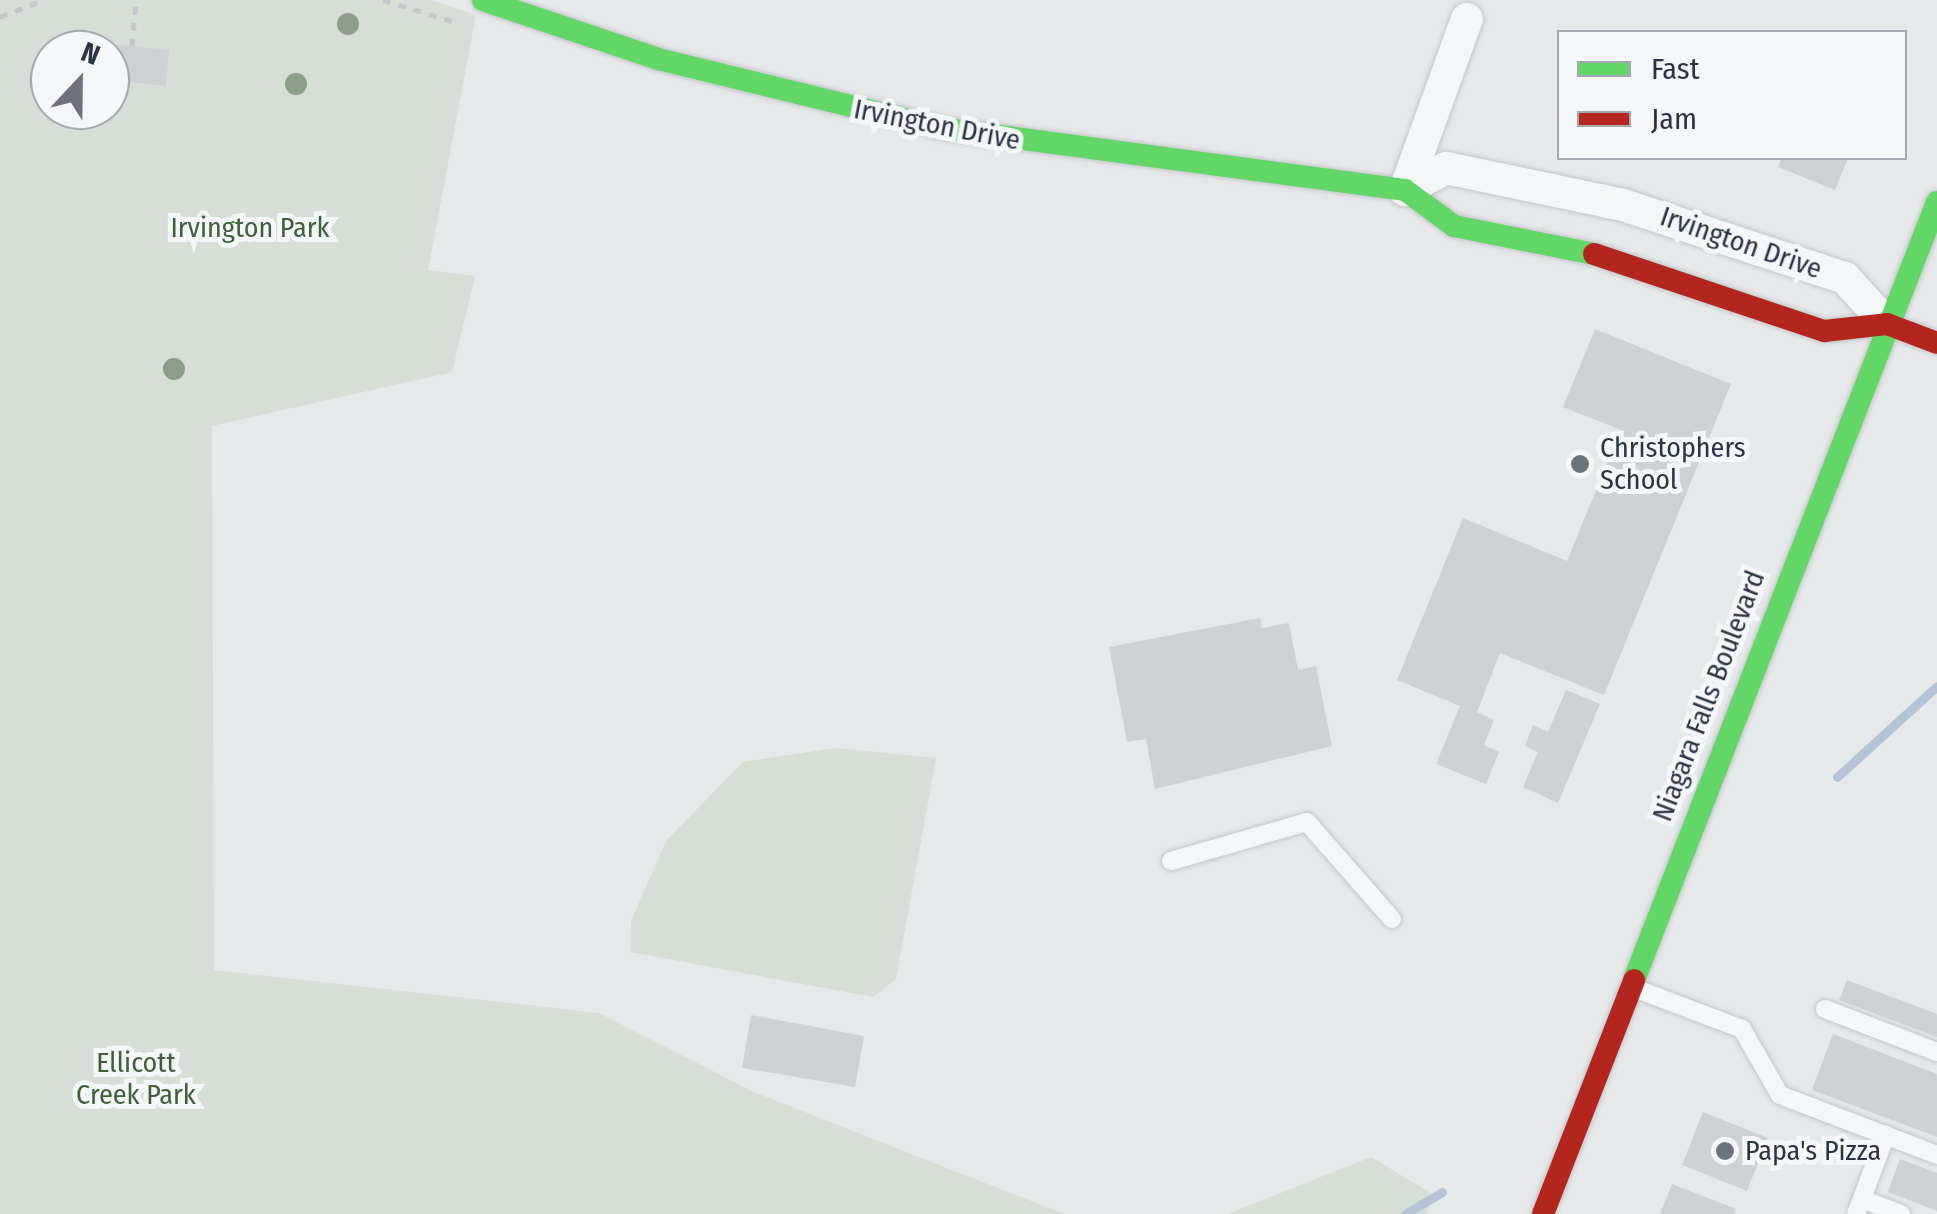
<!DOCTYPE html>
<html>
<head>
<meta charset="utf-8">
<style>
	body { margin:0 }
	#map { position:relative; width:1937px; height:1214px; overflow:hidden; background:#e6e8ea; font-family:"Fira Sans Condensed",sans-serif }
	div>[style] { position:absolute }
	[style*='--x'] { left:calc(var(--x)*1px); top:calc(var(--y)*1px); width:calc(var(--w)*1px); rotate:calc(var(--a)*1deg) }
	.green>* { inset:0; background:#d6ded6 }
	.stream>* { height:9px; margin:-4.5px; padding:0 4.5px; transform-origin:4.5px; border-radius:4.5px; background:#b4c4d5 }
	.building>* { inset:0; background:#ced0d3 }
	.path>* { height:5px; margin-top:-2.5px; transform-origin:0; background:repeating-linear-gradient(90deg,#c5c6ca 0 8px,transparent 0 16px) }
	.roads { filter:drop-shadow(0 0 2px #c4c6c8) drop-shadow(0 0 2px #c4c6c8) }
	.lane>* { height:18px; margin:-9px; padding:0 9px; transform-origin:9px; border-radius:9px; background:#f5f6f7 }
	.street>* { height:32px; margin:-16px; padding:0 16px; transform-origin:16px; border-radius:16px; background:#f5f6f7 }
	.fast>* { height:22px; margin:-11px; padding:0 11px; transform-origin:11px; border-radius:11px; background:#63d668 }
	.jam>* { height:22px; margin:-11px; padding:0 11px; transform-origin:11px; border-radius:11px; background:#b3261e }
	.trees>* { width:22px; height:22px; margin:-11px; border-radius:50%; background:#8a9e88 }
	.dots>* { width:28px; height:28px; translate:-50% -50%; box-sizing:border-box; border:5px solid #f4f6f9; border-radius:50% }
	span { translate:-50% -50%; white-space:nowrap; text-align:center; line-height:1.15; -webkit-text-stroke:10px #f4f6f9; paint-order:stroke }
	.street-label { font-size:28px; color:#2b3445 }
	.park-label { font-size:28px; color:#3f6138 }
	.poi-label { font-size:28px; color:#2b3445 }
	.left { translate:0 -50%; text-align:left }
	.legend { position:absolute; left:1557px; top:30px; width:350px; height:130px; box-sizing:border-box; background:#f4f6f9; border:2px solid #a4a8b1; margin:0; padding:12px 18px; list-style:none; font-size:30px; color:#2b3445 }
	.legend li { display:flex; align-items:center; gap:20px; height:50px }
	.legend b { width:50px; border:2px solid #a4a8b1 }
	.north { position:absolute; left:30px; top:30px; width:100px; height:100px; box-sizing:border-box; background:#f4f6f9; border:2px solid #a4a8b1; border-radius:50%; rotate:22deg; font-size:28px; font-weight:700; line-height:40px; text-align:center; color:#2b3445 }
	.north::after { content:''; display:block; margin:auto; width:35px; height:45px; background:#6c737f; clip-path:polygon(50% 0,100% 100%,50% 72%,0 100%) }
</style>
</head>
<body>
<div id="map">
	<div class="green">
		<i style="clip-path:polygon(evenodd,0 0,431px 0,476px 15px,428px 270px,475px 276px,452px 372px,212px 426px,214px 970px,599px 1013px,754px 1092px,1064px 1214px,0 1214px,0 0,50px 50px,110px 50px,110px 110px,50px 110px,50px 50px)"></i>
		<i style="clip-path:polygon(835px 748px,936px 758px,896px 979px,873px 997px,630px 952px,631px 921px,666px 841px,743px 762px)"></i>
		<i style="clip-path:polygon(1371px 1157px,1434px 1195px,1426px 1214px,1228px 1214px)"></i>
	</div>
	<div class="stream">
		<i style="--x:1837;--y:777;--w:135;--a:-42.3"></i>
		<i style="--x:1405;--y:1214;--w:43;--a:-30.7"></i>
	</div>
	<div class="building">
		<i style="clip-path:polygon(108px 44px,169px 50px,166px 86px,110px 80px)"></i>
		<i style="clip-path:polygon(1781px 158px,1848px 158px,1835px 190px,1778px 167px)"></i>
		<i style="clip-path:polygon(1595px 329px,1731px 384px,1604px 695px,1500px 653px,1477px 712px,1494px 720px,1484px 745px,1499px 752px,1486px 784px,1436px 764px,1460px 706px,1397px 680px,1463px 518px,1567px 561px,1621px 430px,1563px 407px)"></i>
		<i style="clip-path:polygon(1260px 618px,1262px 628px,1289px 623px,1298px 670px,1316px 666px,1332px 746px,1155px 789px,1146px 739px,1127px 742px,1109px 647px)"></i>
		<i style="clip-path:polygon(1566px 690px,1600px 704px,1558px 803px,1523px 787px,1538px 752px,1525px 746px,1533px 725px,1548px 732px)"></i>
		<i style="clip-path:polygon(1847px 980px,1937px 1014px,1937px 1037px,1839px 1000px)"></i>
		<i style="clip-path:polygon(751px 1015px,864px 1036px,855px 1087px,742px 1068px)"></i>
		<i style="clip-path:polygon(1833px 1034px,1937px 1074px,1937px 1137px,1812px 1090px)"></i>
		<i style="clip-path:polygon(1703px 1112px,1768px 1138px,1747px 1191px,1682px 1165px)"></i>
		<i style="clip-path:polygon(1900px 1159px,1937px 1173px,1937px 1211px,1888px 1192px)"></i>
		<i style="clip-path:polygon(1672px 1184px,1736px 1209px,1734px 1214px,1660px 1214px)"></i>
	</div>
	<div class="path">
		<i style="--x:383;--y:0;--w:72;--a:16.9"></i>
		<i style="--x:0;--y:17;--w:46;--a:-21.6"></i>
		<i style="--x:132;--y:46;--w:46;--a:-85"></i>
	</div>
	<div class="roads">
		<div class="lane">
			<i style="--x:1171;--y:861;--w:141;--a:-16"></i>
			<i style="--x:1307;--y:822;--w:129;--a:48.8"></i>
			<i style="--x:1634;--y:988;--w:116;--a:20.8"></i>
			<i style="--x:1742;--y:1029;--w:76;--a:60.1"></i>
			<i style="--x:1780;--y:1095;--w:168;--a:20.9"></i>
			<i style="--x:1825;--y:1009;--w:120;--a:21"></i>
			<i style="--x:1862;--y:1199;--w:42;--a:21"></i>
			<i style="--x:1856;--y:1214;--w:85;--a:-69.2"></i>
		</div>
		<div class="street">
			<i style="--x:1405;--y:190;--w:47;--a:-28.2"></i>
			<i style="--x:1446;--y:168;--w:181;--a:11.8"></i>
			<i style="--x:1623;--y:205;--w:234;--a:18.2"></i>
			<i style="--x:1845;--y:278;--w:62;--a:47.6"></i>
			<i style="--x:1405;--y:190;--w:182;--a:-70.1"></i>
		</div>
		<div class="fast">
			<i style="--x:483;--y:0;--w:185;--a:18.6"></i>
			<i style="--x:658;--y:59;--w:291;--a:13.7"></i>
			<i style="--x:941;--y:128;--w:468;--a:7.6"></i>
			<i style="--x:1405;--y:190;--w:61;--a:36.3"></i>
			<i style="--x:1454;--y:226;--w:143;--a:11.3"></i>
			<i style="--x:1634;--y:980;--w:835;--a:-68.72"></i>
		</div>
		<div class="jam">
			<i style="--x:1594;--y:254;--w:243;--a:18.5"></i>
			<i style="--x:1824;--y:331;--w:63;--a:-6.3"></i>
			<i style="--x:1887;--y:324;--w:53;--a:20.8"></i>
			<i style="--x:1543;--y:1214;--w:251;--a:-68.7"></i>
		</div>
	</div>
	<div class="trees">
		<i style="left:348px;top:24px"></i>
		<i style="left:296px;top:84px"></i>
		<i style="left:174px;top:369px"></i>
	</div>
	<div class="dots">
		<i style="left:1580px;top:464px;background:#6c737f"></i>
		<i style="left:1725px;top:1151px;background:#6c737f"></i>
	</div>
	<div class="street-label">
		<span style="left:937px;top:125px;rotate:11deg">Irvington Drive</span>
		<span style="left:1741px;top:243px;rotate:19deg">Irvington Drive</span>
		<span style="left:1709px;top:696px;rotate:-69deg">Niagara Falls Boulevard</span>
	</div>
	<div class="park-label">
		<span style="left:250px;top:228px">Irvington Park</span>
		<span style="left:136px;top:1079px">Ellicott<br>Creek Park</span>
	</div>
	<div class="poi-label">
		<span class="left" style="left:1600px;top:464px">Christophers<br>School</span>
		<span class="left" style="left:1745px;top:1151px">Papa's Pizza</span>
	</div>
	<ul class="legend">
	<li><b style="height:12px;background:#63d668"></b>Fast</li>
	<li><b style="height:12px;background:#b3261e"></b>Jam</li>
	</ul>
	<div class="north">N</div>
</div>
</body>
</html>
